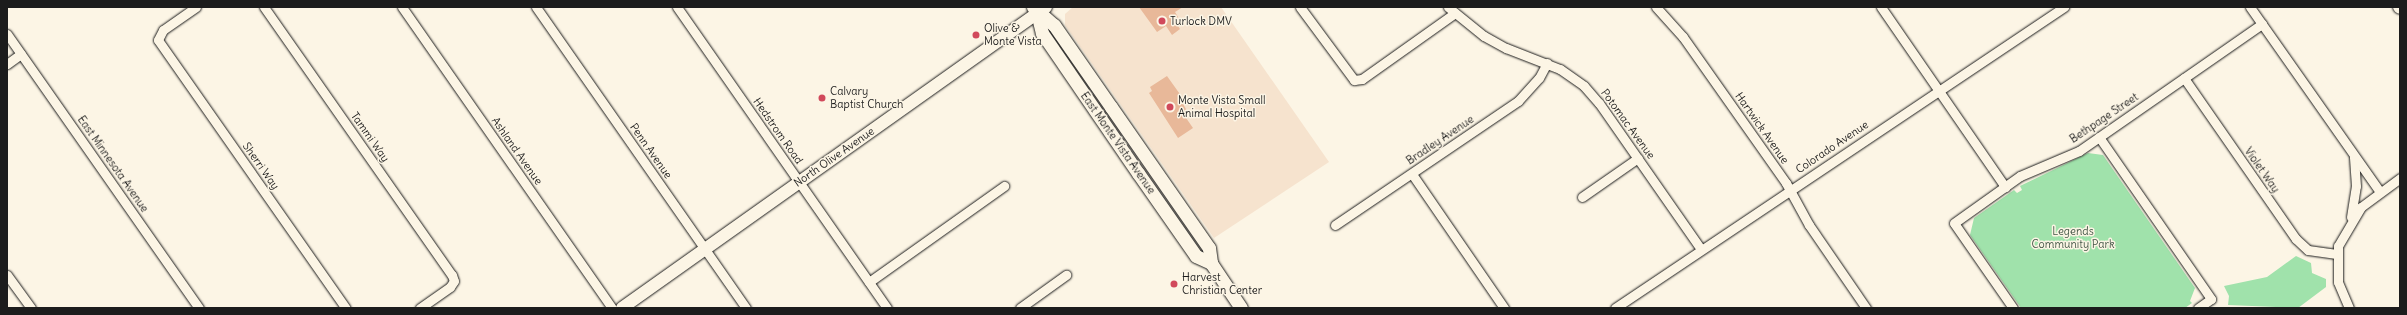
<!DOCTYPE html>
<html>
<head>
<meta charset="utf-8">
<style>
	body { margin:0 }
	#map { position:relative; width:2407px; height:315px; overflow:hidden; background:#fcf5e5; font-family:Delius,sans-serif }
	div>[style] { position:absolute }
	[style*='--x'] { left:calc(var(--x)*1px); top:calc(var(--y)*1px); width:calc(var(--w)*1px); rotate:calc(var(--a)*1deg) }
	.built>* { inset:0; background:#f6e3ce }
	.green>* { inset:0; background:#a0e2ab }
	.building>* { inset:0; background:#e8b899 }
	.roads { filter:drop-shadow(0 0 1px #1c1c1c) drop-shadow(0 0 1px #1c1c1c) }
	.minor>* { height:9px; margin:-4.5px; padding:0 4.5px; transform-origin:4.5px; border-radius:4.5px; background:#fcf5e5 }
	.tertiary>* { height:12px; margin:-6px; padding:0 6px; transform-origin:6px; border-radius:6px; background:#fcf5e5 }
	.secondary>* { height:13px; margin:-6.5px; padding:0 6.5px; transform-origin:6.5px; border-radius:6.5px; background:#fcf5e5 }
	.dots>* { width:11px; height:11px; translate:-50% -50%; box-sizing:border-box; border:2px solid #fcf5e5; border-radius:50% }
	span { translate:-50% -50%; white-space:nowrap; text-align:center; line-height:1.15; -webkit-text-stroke:3px #fcf5e5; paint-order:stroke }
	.poi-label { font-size:11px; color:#1c1c1c }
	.left { translate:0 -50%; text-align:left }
	.street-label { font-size:11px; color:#1c1c1c }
	.park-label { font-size:11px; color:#445747 }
	.frame { position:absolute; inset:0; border:8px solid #1c1c1c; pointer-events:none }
</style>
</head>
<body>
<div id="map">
	<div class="built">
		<i style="clip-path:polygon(1073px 7px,1221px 7px,1329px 162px,1214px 238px,1065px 25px,1065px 14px)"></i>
	</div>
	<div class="green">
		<i style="clip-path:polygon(2088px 153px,2103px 155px,2195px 288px,2190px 301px,2192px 303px,2185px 308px,2021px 308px,1970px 235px,1974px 218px,2014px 190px,2017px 193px,2022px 190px,2020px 186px)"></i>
		<i style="clip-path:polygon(2296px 256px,2311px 263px,2312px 273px,2326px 279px,2326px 287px,2298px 308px,2228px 305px,2229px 296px,2224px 286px,2267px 277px)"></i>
	</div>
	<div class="building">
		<i style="clip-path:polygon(1139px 7px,1183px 7px,1175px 12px,1178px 17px,1174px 20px,1180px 29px,1172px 35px,1166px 26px,1157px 32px)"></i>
		<i style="clip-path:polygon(1167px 76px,1182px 97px,1180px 98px,1188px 113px,1184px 115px,1193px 128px,1178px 138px,1149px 93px,1152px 91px,1150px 87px)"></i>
	</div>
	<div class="roads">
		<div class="minor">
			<i style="--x:196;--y:7;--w:40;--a:145.1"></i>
			<i style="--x:163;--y:30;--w:11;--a:117"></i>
			<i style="--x:158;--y:40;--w:327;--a:55"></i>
			<i style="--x:264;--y:7;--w:327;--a:55"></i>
			<i style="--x:452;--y:275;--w:6;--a:72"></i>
			<i style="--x:454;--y:281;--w:7;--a:124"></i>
			<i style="--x:450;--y:287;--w:37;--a:145"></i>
			<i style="--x:402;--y:7;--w:367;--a:55.1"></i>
			<i style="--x:536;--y:7;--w:367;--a:55.1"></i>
			<i style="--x:677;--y:7;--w:367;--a:55.1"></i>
			<i style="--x:1300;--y:7;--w:91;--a:53.5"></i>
			<i style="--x:1354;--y:80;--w:8;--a:-7"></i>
			<i style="--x:1362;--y:79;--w:114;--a:-35.4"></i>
			<i style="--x:1448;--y:7;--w:46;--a:38.9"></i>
			<i style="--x:1484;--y:36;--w:25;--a:29"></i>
			<i style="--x:1506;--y:48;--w:58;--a:21.3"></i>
			<i style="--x:1560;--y:69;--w:29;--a:35"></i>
			<i style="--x:1584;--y:86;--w:23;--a:49"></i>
			<i style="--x:1599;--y:103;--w:178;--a:55.1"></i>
			<i style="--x:1656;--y:7;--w:40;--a:48"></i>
			<i style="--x:1683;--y:37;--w:179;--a:54.8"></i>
			<i style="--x:1786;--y:183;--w:48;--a:61.3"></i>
			<i style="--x:1809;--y:225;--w:101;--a:55.5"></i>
			<i style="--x:1881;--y:7;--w:219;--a:55.4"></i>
			<i style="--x:2250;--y:7;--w:226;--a:54.9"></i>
			<i style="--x:7;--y:34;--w:335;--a:55"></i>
			<i style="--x:7;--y:64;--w:17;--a:-36"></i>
			<i style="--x:2184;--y:78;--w:196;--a:55.2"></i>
			<i style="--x:2296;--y:239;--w:16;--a:43"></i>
			<i style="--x:2308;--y:250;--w:27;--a:8"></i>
			<i style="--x:2099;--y:137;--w:197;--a:55.3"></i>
			<i style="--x:2211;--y:299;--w:16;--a:145"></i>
			<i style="--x:1412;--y:174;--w:163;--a:55.5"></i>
			<i style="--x:1582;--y:197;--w:68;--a:-34.9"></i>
			<i style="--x:2351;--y:217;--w:31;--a:-81"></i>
			<i style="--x:2356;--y:186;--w:30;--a:-94"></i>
			<i style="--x:1335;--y:225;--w:221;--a:-34.1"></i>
			<i style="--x:1518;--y:101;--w:31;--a:-48"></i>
			<i style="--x:1539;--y:78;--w:17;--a:-62"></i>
			<i style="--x:7;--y:275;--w:41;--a:54"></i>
			<i style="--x:869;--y:282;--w:166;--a:-35.4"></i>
			<i style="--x:1020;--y:308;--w:57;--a:-35.7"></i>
			<i style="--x:1615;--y:308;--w:541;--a:-33.84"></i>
			<i style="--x:2013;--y:308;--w:103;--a:-124.8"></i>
			<i style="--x:1954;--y:223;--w:81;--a:-35.5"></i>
			<i style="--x:2020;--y:176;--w:64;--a:-23"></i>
			<i style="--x:2079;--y:151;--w:223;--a:-34.8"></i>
			<i style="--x:2349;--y:308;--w:28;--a:-113"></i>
			<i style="--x:2338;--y:282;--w:36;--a:-90"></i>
			<i style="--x:2338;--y:246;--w:45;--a:-59.5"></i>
			<i style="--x:2361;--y:207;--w:49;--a:-36.6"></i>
		</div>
		<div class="tertiary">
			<i style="--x:2399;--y:7;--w:1;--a:45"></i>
			<i style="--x:622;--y:308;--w:520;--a:-35.37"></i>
		</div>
		<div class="secondary">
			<i style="--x:1033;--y:7;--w:28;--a:41"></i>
			<i style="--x:1054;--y:25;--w:100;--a:55.2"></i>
			<i style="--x:1111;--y:107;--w:172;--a:55.2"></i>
			<i style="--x:1209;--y:248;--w:15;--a:82"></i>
			<i style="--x:1211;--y:263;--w:54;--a:56.3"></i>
			<i style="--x:1037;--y:13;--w:21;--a:76"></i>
			<i style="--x:1042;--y:33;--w:170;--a:55.6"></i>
			<i style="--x:1138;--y:173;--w:101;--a:55.1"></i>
			<i style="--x:1196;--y:256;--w:17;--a:25"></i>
		</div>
	</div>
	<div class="dots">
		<i style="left:1162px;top:21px;background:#d1495b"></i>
		<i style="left:976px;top:35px;background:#d1495b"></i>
		<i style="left:822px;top:98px;background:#d1495b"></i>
		<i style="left:1170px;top:107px;background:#d1495b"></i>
		<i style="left:1174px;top:284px;background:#d1495b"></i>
	</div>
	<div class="poi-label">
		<span class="left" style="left:1170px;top:21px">Turlock DMV</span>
		<span class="left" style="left:984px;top:35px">Olive &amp;<br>Monte Vista</span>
		<span class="left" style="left:830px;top:98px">Calvary<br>Baptist Church</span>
		<span class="left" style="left:1178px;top:107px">Monte Vista Small<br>Animal Hospital</span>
		<span class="left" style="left:1182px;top:284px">Harvest<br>Christian Center</span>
	</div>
	<div class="street-label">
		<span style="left:2104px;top:118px;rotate:-34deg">Bethpage Street</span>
		<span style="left:1628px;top:124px;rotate:54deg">Potomac Avenue</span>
		<span style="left:1762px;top:128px;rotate:55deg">Hartwick Avenue</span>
		<span style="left:778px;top:131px;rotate:55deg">Hedstrom Road</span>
		<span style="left:370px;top:137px;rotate:55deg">Tammi Way</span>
		<span style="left:1440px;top:140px;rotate:-34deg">Bradley Avenue</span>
		<span style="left:1118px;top:143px;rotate:55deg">East Monte Vista Avenue</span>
		<span style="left:1832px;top:147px;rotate:-34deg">Colorado Avenue</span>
		<span style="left:517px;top:151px;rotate:55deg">Ashland Avenue</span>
		<span style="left:651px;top:151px;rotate:55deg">Penn Avenue</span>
		<span style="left:834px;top:157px;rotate:-35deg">North Olive Avenue</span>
		<span style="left:113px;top:164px;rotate:55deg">East Minnesota Avenue</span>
		<span style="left:261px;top:166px;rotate:55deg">Sherri Way</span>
		<span style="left:2262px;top:170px;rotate:55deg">Violet Way</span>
	</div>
	<div class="park-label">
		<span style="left:2073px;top:238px">Legends<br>Community Park</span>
	</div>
	<div class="frame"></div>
</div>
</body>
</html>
